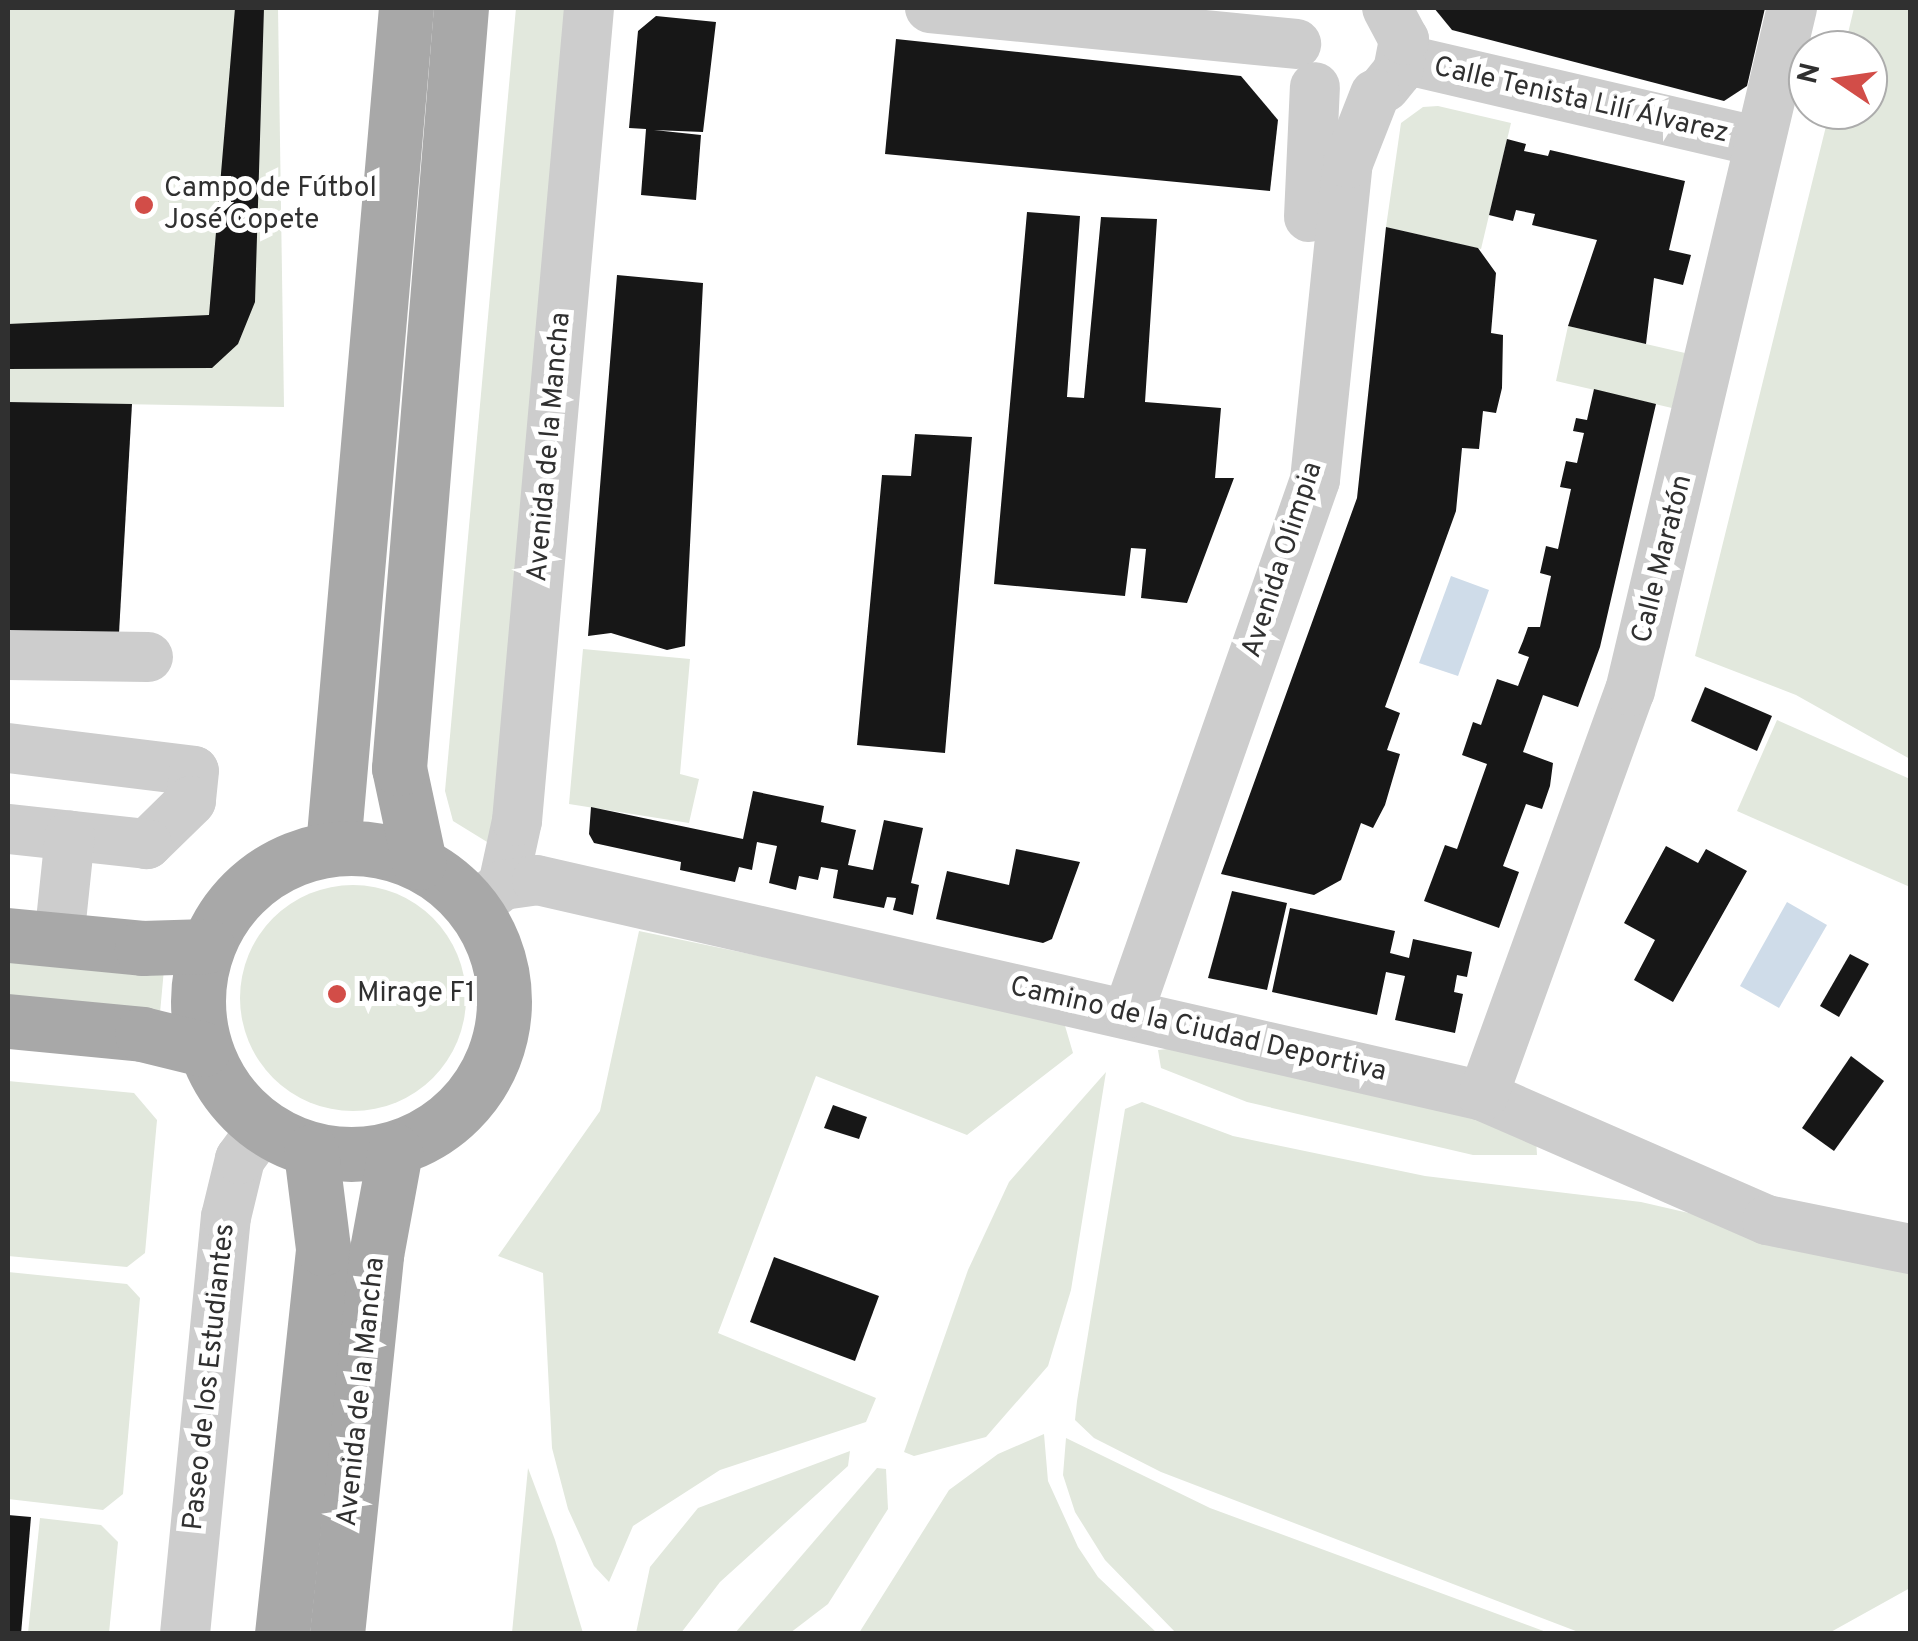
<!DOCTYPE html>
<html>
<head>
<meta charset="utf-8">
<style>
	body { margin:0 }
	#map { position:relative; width:1918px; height:1641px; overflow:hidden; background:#fff; font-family:Overpass,sans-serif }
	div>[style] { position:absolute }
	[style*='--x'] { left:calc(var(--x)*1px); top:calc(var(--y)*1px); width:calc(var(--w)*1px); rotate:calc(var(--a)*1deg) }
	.green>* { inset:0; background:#e2e8dd }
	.round { border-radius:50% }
	.water>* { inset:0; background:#cfdce9 }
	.building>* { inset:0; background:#171717 }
	.minor>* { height:50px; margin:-25px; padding:0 25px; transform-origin:25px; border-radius:25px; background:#cdcdcd }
	.major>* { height:55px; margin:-27.5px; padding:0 27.5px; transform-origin:27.5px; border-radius:27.5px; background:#a8a8a8 }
	.major>.ring { margin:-27.5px; padding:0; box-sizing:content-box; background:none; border:55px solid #a8a8a8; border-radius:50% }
	.dots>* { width:28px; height:28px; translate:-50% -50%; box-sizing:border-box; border:5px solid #fff; border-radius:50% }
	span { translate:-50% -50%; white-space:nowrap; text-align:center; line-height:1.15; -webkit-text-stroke:10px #fff; paint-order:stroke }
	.street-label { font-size:28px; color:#303030 }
	.poi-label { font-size:28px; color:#303030 }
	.left { translate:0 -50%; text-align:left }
	.frame { position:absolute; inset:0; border:10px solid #303030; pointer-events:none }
	.north { position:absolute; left:1788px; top:30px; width:100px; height:100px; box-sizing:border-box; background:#fff; border:2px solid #acacac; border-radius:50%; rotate:283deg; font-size:28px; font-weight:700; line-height:40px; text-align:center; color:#303030 }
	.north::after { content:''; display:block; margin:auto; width:35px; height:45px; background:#d24d48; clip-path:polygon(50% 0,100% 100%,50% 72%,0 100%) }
</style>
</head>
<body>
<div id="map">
	<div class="green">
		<i style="clip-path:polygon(8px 8px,278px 8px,284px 407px,8px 402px)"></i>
		<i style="clip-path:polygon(516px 8px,580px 8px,492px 845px,453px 821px,445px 791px)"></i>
		<i style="clip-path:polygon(1854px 8px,1910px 8px,1910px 759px,1796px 695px,1695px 656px,1830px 110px,1868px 110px,1868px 50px,1844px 50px)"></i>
		<i style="clip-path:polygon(1438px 106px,1511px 123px,1481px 249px,1386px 227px,1401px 123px,1423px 107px)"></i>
		<i style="clip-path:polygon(1568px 326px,1685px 353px,1672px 408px,1556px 381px)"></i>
		<i style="clip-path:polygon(583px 649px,690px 659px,680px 774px,699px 779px,689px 823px,569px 804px)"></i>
		<i style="clip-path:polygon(1777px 720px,1910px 779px,1910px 887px,1737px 811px)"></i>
		<i class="round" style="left:240px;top:885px;width:226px;height:226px"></i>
		<i style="clip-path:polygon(639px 931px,1063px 1019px,1073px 1053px,967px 1135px,816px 1076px,718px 1333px,876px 1398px,866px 1422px,720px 1470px,633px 1526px,609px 1582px,594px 1566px,568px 1509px,552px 1448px,543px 1273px,498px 1256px,600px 1111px)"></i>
		<i style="clip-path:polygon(8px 954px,164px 969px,160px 1013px,8px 998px)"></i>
		<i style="clip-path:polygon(1195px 1046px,1481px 1107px,1536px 1138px,1537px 1155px,1473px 1155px,1247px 1102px,1161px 1068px,1158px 1050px)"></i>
		<i style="clip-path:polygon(1106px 1072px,1071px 1290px,1048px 1366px,986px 1437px,914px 1456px,904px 1452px,968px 1270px,1009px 1182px)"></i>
		<i style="clip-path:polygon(8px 1081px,134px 1093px,157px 1120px,145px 1253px,127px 1267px,8px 1256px)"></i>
		<i style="clip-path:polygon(1142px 1102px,1233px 1136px,1425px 1176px,1641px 1202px,1910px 1264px,1910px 1588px,1829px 1633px,1581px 1633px,1161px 1472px,1094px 1438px,1075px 1420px,1077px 1401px,1125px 1109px)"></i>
		<i style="clip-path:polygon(8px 1272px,127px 1284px,140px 1298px,123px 1494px,103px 1510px,8px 1499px)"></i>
		<i style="clip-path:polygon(1044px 1434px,1048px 1481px,1078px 1547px,1098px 1577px,1157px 1633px,859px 1633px,949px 1490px,998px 1454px)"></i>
		<i style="clip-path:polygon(1066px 1438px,1210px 1508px,1549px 1633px,1176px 1633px,1105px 1560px,1075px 1512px,1063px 1475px)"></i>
		<i style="clip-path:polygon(850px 1451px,848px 1466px,720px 1582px,681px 1633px,636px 1633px,650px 1567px,698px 1508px)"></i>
		<i style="clip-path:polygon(528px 1468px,555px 1540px,583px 1633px,512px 1633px)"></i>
		<i style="clip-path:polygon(877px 1468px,886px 1469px,888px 1509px,828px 1604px,790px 1633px,735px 1633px)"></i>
		<i style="clip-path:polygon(40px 1518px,101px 1525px,118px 1542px,109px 1633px,28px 1633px)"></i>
	</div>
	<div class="water">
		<i style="clip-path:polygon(1451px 576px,1489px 590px,1458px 676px,1419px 663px)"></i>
		<i style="clip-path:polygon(1787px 902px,1827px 925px,1779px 1008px,1740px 986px)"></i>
	</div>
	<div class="building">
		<i style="clip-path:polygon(235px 8px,264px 8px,255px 302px,238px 344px,212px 368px,8px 369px,8px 324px,209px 315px)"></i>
		<i style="clip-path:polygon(1434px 8px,1765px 8px,1747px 86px,1724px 101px,1452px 30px)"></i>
		<i style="clip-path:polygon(656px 16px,716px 22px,703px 132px,654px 130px,701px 135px,696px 200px,641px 195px,646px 129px,629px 128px,638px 31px)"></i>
		<i style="clip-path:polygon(896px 39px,1241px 76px,1278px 120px,1270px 191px,885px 154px)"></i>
		<i style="clip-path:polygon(1507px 139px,1526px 144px,1524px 151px,1548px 156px,1550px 150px,1685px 181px,1669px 250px,1691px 255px,1683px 285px,1654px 278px,1646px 344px,1568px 326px,1597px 240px,1532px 225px,1535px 214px,1516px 210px,1513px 221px,1489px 215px)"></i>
		<i style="clip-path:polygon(1027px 212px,1080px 216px,1067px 397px,1084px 398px,1101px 217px,1157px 219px,1145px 402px,1221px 408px,1215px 478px,1234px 478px,1187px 603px,1141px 598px,1146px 549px,1131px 548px,1125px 596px,994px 584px)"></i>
		<i style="clip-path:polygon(1386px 227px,1478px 248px,1496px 273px,1491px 333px,1503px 335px,1502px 388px,1496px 413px,1483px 411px,1479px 449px,1462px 448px,1456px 511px,1385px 707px,1400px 713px,1387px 750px,1400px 754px,1385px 805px,1373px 828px,1361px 823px,1341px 880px,1314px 895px,1221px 874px,1357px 498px)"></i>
		<i style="clip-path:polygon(617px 275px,703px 283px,685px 646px,667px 650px,611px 633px,588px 636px)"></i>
		<i style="clip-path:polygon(1594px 389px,1656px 404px,1600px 647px,1578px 707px,1543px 695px,1523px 752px,1553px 763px,1550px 786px,1542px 809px,1526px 804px,1503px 866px,1519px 872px,1499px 928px,1424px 901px,1445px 845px,1457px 849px,1487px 764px,1462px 755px,1473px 722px,1481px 725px,1497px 679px,1518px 686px,1529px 657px,1518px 653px,1523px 641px,1528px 627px,1540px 627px,1551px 576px,1540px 573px,1546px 546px,1558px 549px,1571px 489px,1560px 487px,1566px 461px,1577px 463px,1584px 433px,1573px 431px,1576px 418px,1587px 420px)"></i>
		<i style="clip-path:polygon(8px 402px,132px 404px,119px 633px,8px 631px)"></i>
		<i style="clip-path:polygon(915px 434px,972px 437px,945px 753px,857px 745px,882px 475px,911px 476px)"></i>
		<i style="clip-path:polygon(1705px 687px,1772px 716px,1757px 751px,1691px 721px)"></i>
		<i style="clip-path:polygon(753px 791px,824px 806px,821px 822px,856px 830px,848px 865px,873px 870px,884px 820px,923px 828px,911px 883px,919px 885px,913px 915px,893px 910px,896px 898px,887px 897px,884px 908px,833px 898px,838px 870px,821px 867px,818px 880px,799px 876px,796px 890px,769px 883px,777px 846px,757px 842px,752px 870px,739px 867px,735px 882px,680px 870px,681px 862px,594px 843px,589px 834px,591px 807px,743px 839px)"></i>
		<i style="clip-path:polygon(1666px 846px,1698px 863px,1706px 849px,1747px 871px,1673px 1002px,1634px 980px,1655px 940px,1624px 923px)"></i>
		<i style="clip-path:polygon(1016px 849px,1080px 862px,1052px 939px,1043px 943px,936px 919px,947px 871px,1009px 885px)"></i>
		<i style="clip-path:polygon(1232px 891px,1287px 903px,1267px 990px,1208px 978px)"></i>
		<i style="clip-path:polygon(1290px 908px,1395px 931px,1390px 953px,1409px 958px,1413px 939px,1472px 952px,1467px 977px,1457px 975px,1454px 992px,1463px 994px,1455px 1033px,1395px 1020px,1405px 976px,1386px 972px,1377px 1015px,1272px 992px)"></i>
		<i style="clip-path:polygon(1850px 954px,1869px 964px,1839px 1017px,1820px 1006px)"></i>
		<i style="clip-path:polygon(1851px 1056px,1884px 1081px,1834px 1151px,1802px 1128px)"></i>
		<i style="clip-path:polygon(833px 1105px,867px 1117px,859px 1139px,824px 1128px)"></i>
		<i style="clip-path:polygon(774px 1257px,879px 1296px,855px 1361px,750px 1322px)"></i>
		<i style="clip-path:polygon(8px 1515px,31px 1517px,21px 1634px,8px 1634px)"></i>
	</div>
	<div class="minor">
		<i style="--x:930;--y:8;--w:368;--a:5.6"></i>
		<i style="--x:1403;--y:59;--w:366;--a:13.1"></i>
		<i style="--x:1385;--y:87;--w:21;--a:-51"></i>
		<i style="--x:1398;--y:71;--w:32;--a:-79"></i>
		<i style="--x:1404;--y:40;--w:36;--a:-118"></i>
		<i style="--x:1309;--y:217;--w:130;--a:-87.4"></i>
		<i style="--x:8;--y:655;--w:140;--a:0.8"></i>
		<i style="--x:8;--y:748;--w:187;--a:7"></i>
		<i style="--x:194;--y:771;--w:30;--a:96"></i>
		<i style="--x:191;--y:801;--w:62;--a:135.7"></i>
		<i style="--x:147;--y:844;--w:140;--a:-173.8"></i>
		<i style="--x:503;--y:885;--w:66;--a:-77.7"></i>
		<i style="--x:517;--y:821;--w:816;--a:-84.94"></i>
		<i style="--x:474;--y:907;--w:36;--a:-37"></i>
		<i style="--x:503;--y:885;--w:34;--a:-8"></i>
		<i style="--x:537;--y:880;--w:970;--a:12.86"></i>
		<i style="--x:1483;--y:1096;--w:310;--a:23.6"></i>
		<i style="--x:1767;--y:1220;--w:146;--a:11.5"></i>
		<i style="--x:59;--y:940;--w:105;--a:-84"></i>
		<i style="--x:1128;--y:1013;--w:565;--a:-70.67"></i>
		<i style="--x:1315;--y:480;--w:319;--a:-84.1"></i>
		<i style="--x:1348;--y:163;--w:74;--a:-68.6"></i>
		<i style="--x:1483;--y:1096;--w:431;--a:-70.1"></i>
		<i style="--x:1630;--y:691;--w:702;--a:-76.66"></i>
		<i style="--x:185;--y:1634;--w:419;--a:-84.4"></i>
		<i style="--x:226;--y:1217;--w:60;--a:-76.4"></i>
		<i style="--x:240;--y:1159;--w:37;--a:-54"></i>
	</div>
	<div class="major">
		<i style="--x:333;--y:847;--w:842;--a:-85.03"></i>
		<i class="ring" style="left:198px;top:848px;width:251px;height:251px"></i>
		<i style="--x:419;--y:862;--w:96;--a:-102"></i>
		<i style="--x:399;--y:768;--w:763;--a:-85.34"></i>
		<i style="--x:8;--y:935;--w:135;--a:5.5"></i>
		<i style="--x:142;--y:948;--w:65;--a:-1.8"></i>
		<i style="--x:8;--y:1021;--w:135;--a:5.5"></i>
		<i style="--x:142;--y:1034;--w:63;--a:13.8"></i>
		<i style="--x:282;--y:1634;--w:388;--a:-83.9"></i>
		<i style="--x:323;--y:1248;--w:97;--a:-97.1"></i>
		<i style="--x:337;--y:1634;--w:381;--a:-84.1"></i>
		<i style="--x:376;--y:1255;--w:106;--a:-79.6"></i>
	</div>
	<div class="dots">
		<i style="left:144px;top:205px;background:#d24d48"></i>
		<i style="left:337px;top:994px;background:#d24d48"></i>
	</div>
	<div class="street-label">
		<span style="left:1581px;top:101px;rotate:13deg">Calle Tenista Lilí Álvarez</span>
		<span style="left:550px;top:447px;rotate:-85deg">Avenida de la Mancha</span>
		<span style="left:1663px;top:559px;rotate:-76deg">Calle Maratón</span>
		<span style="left:1283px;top:560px;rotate:-72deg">Avenida Olimpia</span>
		<span style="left:1198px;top:1030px;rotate:13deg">Camino de la Ciudad Deportiva</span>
		<span style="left:210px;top:1377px;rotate:-84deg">Paseo de los Estudiantes</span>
		<span style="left:362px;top:1392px;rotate:-84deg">Avenida de la Mancha</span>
	</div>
	<div class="poi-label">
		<span class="left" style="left:164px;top:205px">Campo de Fútbol<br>José Copete</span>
		<span class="left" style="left:357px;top:994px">Mirage F1</span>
	</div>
	<div class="frame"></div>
	<div class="north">N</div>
</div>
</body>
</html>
